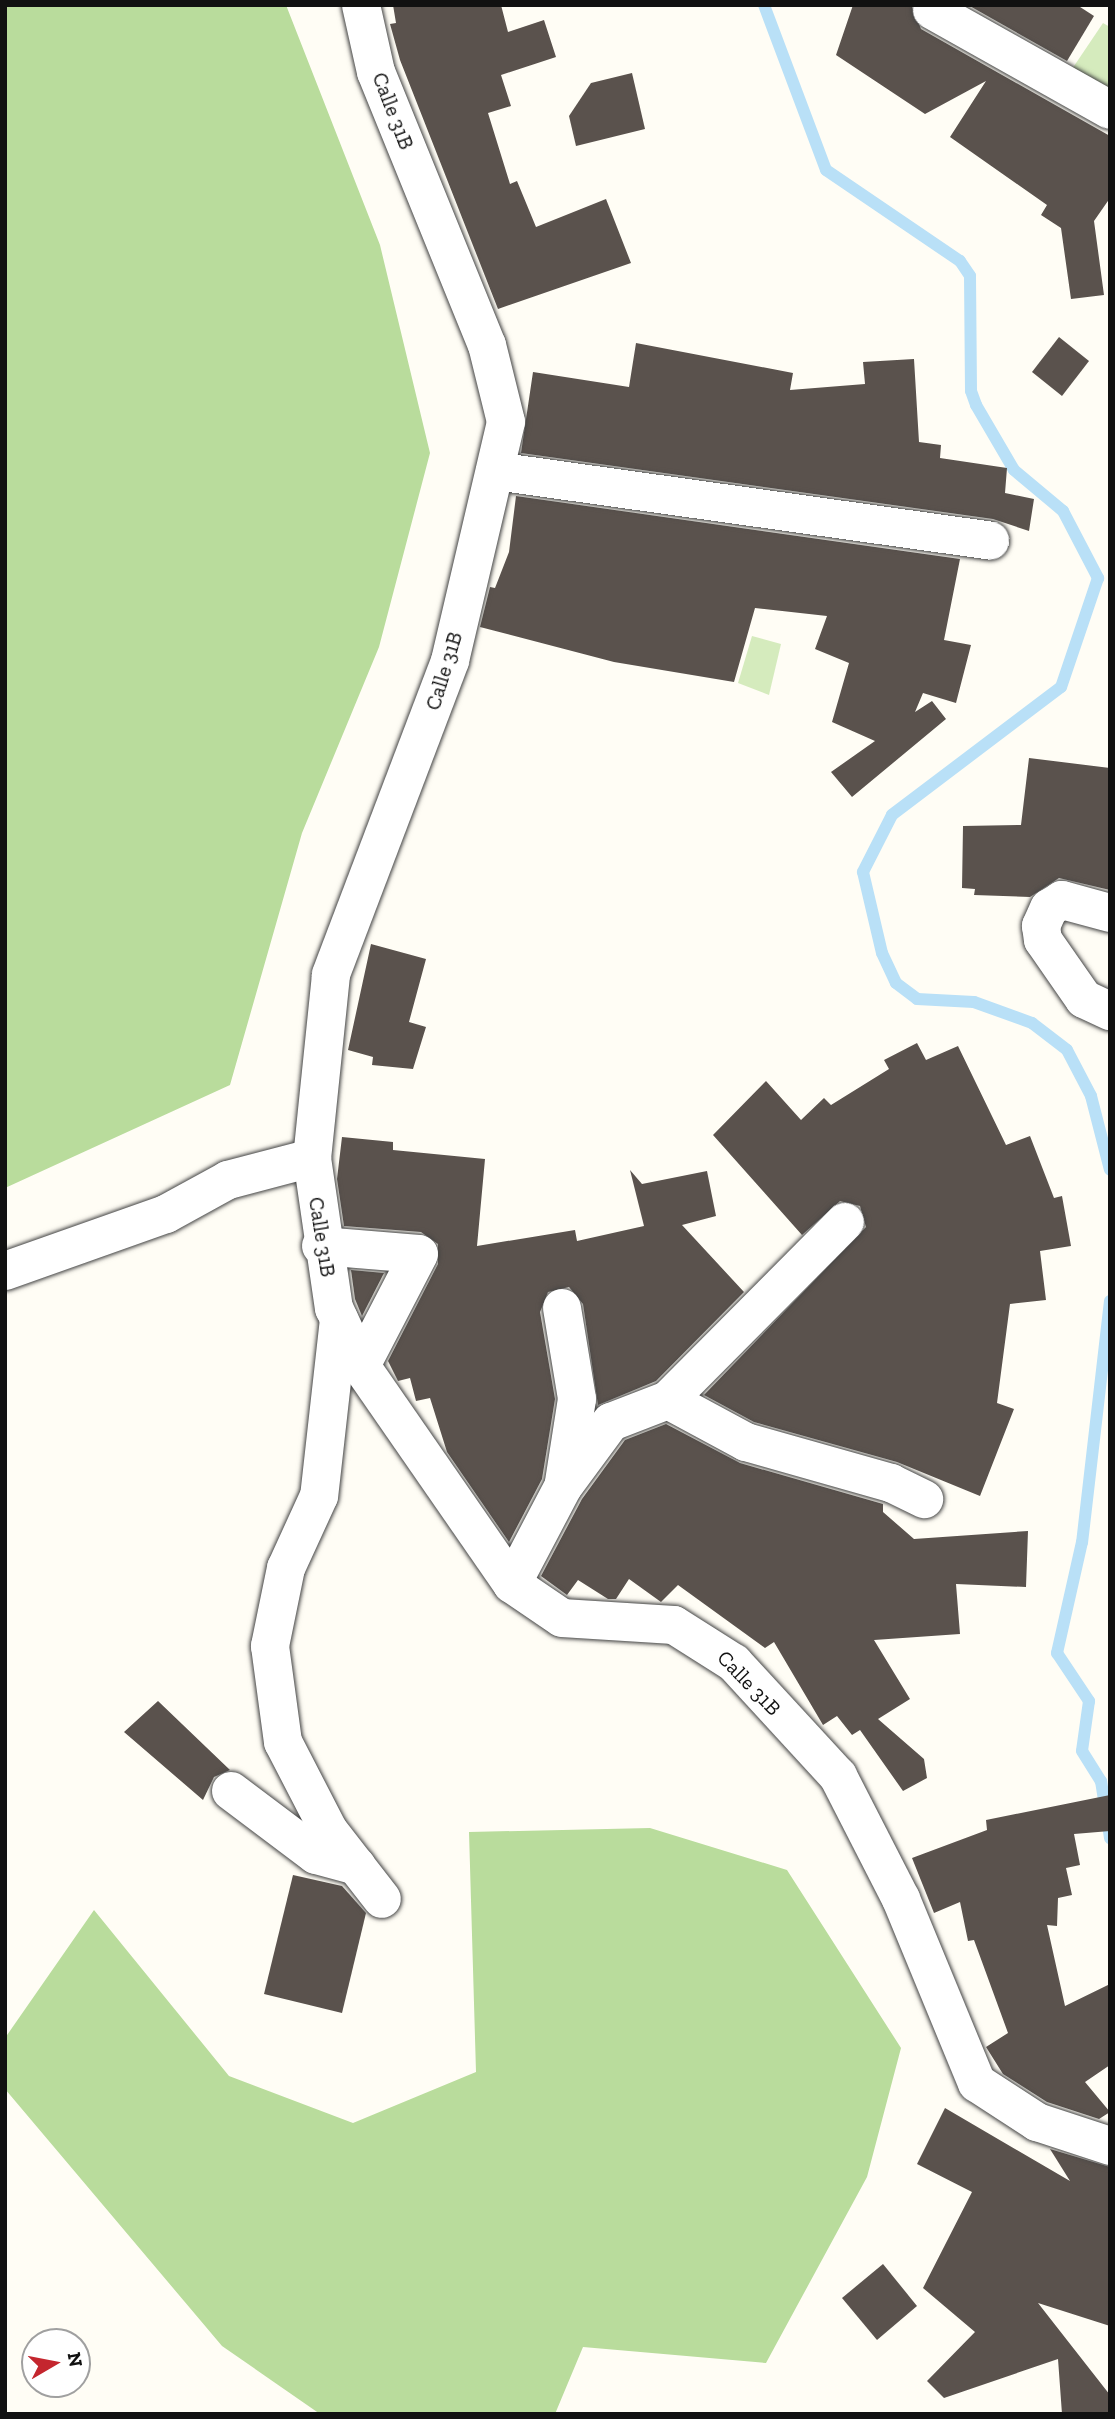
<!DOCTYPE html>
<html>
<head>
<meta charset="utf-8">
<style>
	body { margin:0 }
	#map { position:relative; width:1115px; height:2419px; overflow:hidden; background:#fffdf5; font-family:"Zilla Slab",serif }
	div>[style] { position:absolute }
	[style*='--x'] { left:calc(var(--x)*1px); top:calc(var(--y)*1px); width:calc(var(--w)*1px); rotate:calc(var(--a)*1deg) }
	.green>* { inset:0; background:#d5ebbd }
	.forest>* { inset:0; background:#b9dc9c }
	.stream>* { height:12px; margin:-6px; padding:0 6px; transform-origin:6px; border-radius:6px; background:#b9e0f7 }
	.building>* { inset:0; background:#5a524d }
	.roads { filter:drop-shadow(0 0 2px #444) drop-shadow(0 0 2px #444) }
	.minor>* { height:38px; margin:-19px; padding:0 19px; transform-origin:19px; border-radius:19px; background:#fff }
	span { translate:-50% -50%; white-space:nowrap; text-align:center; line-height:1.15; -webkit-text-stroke:7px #fff; paint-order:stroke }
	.street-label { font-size:21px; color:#111 }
	.frame { position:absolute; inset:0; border:7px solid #111; pointer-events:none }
	.north { position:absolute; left:21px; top:2328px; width:70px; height:70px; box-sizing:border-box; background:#fff; border:2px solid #a0a0a0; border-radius:50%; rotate:80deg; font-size:19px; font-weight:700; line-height:28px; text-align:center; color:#111 }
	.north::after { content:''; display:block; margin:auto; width:24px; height:32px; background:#c4262e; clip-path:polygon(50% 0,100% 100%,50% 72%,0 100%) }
</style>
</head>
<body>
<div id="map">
	<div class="green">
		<i style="clip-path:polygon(1103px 23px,1110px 27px,1110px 102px,1068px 75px)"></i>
		<i style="clip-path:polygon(752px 636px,781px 644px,769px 695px,738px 683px)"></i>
	</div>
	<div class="forest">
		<i style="clip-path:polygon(5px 5px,286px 5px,380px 245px,430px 453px,379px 647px,302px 833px,230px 1085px,5px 1188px)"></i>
		<i style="clip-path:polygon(650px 1828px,787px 1870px,901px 2048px,867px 2177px,766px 2363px,583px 2347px,555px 2414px,320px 2414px,222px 2346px,5px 2089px,5px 2038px,94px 1910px,229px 2076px,353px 2123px,476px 2072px,469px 1832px)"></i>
	</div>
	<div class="stream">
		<i style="--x:764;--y:5;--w:176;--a:69.4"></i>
		<i style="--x:826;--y:170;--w:162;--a:34.2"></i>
		<i style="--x:960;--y:261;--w:18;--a:56"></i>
		<i style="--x:970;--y:276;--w:115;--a:89.5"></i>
		<i style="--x:971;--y:391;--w:15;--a:70"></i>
		<i style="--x:976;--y:405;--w:75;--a:59.7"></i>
		<i style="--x:1014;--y:470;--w:64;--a:39.9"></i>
		<i style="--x:1063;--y:511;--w:76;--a:62.4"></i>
		<i style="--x:1098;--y:578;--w:115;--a:108.7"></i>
		<i style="--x:1061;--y:687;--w:212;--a:142.9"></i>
		<i style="--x:892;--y:815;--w:64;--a:117"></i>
		<i style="--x:863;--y:872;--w:83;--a:76.8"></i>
		<i style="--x:882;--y:953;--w:33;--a:65"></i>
		<i style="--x:896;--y:983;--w:26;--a:37"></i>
		<i style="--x:917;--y:999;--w:57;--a:3"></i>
		<i style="--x:974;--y:1002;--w:62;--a:19.9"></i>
		<i style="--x:1032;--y:1023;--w:44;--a:37.6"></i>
		<i style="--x:1067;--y:1050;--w:52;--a:62.4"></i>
		<i style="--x:1091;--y:1096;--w:76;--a:75.6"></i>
		<i style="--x:1110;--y:1301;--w:243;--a:96.6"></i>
		<i style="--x:1082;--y:1542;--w:114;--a:102.7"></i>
		<i style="--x:1057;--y:1653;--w:58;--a:56.3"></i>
		<i style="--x:1089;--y:1701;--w:50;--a:98"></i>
		<i style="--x:1082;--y:1751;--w:36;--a:58"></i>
		<i style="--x:1101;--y:1781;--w:58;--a:81"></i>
	</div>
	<div class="building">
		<i style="clip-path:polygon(393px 5px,501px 5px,508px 32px,544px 20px,556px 57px,501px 75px,511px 106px,488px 113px,510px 184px,517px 181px,536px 227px,606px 199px,631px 263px,498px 309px,400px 60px,390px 24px,396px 23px)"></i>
		<i style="clip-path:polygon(853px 5px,911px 5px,921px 29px,1110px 136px,1110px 198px,1094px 221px,1104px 295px,1071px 299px,1061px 228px,1041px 215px,1047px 205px,950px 137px,986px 81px,925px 114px,836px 55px)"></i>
		<i style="clip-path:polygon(968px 5px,1077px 5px,1094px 16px,1067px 61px)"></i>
		<i style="clip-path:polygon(632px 73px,645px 129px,576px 146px,569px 116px,591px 83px)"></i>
		<i style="clip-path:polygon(1059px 337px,1089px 361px,1062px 396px,1032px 372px)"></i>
		<i style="clip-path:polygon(636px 343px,793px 373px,790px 390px,865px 384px,863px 362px,914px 359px,919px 442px,941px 445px,940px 458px,1007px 468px,1005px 493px,1034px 499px,1029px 531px,993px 519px,521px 453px,533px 372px,629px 387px)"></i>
		<i style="clip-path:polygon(516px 496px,960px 559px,944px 640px,971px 645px,956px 703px,923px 693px,915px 712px,932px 701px,946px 719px,852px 797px,831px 772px,875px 741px,832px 722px,849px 663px,815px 649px,827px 616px,755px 608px,734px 682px,614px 662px,480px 627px,490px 587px,495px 588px,509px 552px)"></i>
		<i style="clip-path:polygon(1029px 758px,1110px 768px,1110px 890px,1059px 878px,1030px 897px,974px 895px,975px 889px,962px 888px,963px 826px,1021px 825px)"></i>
		<i style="clip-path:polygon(371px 944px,426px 959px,409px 1022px,426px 1027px,413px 1069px,372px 1065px,373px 1057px,348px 1050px)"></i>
		<i style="clip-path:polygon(917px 1043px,926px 1060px,958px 1046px,1006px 1145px,1030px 1136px,1054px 1198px,1062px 1196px,1071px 1246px,1040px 1251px,1046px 1300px,1010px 1304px,997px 1403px,1014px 1409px,980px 1496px,897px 1462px,754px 1422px,704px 1395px,866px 1227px,860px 1206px,840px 1201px,802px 1235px,713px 1135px,766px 1081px,801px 1120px,824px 1098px,831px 1105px,889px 1069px,884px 1060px)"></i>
		<i style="clip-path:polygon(342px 1137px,393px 1142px,393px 1150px,485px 1159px,477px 1246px,575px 1230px,577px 1241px,644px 1226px,630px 1170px,642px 1184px,707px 1171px,716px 1216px,682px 1225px,744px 1292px,656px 1381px,598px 1405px,583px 1304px,569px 1287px,548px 1292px,540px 1312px,555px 1399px,542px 1479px,509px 1542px,447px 1452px,430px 1398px,416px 1401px,410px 1378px,398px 1381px,388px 1361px,438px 1264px,438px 1244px,421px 1232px,344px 1226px,337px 1179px)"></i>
		<i style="clip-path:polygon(351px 1270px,384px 1273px,362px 1316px,355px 1299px)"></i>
		<i style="clip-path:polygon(666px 1424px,740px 1463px,883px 1504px,883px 1512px,914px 1539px,1028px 1531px,1026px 1587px,956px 1584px,960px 1634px,874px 1640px,910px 1699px,878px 1719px,924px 1759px,927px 1778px,903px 1791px,860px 1730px,852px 1735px,837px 1716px,823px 1725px,774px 1642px,765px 1648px,678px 1585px,661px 1602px,629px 1579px,616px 1599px,608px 1599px,578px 1580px,567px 1595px,541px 1576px,582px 1499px,625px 1440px)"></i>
		<i style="clip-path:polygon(158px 1701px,230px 1770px,214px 1777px,203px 1800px,124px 1732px)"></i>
		<i style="clip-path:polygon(1110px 1795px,1110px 1831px,1074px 1834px,1080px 1865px,1066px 1868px,1072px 1895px,1058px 1898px,1057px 1926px,1047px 1925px,1065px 2006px,1110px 1984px,1110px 2065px,1085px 2082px,1110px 2112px,1099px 2119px,1047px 2102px,1003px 2074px,986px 2047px,1008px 2033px,974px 1940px,968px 1941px,960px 1902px,934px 1913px,912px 1858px,987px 1830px,986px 1820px)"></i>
		<i style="clip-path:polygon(293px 1875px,342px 1886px,366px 1913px,342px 2013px,264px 1994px)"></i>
		<i style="clip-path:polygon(945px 2108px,1070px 2181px,1050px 2149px,1110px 2167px,1110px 2326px,1038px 2303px,1110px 2395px,1110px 2414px,1062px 2414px,1058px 2359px,944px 2398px,927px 2381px,975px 2332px,923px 2288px,972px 2192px,917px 2164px)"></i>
		<i style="clip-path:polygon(883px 2264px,917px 2306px,877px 2340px,842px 2298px)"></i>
	</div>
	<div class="roads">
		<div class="minor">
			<i style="--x:361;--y:5;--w:69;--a:77.4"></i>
			<i style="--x:376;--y:72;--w:295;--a:67.9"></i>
			<i style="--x:487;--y:345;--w:79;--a:76.1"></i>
			<i style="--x:506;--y:422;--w:245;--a:103.2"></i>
			<i style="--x:450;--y:661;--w:336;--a:110.8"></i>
			<i style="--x:331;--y:975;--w:184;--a:95.9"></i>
			<i style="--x:312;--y:1158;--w:152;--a:81.7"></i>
			<i style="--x:334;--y:1308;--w:64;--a:65"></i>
			<i style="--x:361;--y:1366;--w:265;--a:55.3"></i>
			<i style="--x:512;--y:1584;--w:60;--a:34.2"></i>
			<i style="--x:562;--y:1618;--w:112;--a:3.6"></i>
			<i style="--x:674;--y:1625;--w:71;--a:32.3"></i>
			<i style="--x:734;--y:1663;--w:154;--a:47.4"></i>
			<i style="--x:838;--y:1776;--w:138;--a:62.9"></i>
			<i style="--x:901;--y:1899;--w:199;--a:67.6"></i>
			<i style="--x:977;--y:2083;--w:72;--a:33"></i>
			<i style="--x:1037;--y:2122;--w:77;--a:18.2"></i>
			<i style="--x:932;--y:10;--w:204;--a:29.3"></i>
			<i style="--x:495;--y:471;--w:500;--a:8"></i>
			<i style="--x:1110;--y:913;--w:50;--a:-164.8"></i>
			<i style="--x:1062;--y:900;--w:15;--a:148"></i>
			<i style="--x:1049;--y:908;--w:20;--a:114"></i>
			<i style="--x:1041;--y:926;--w:14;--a:82"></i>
			<i style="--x:1043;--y:940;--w:72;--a:55.2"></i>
			<i style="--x:1084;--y:999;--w:29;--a:25"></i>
			<i style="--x:321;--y:1246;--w:98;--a:4.7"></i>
			<i style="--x:419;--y:1254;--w:126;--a:117.4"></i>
			<i style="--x:5;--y:1271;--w:171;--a:-19.5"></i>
			<i style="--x:166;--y:1214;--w:71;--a:-28.7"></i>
			<i style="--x:228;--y:1180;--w:87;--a:-14.7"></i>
			<i style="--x:562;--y:1308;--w:92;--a:80.6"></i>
			<i style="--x:577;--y:1399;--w:84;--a:98.9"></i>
			<i style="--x:339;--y:1319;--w:178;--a:96.4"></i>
			<i style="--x:319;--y:1496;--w:79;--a:114.6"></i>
			<i style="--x:286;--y:1568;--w:80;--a:101.6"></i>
			<i style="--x:270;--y:1646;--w:97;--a:82.3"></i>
			<i style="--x:283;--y:1742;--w:100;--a:62.7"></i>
			<i style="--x:329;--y:1831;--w:86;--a:52.1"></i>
			<i style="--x:668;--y:1400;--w:251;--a:-45.2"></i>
			<i style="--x:512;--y:1584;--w:110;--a:-62.3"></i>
			<i style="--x:563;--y:1487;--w:81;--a:-53.6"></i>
			<i style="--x:611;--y:1422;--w:61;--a:-21.1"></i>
			<i style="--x:668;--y:1400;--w:89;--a:28.3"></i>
			<i style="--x:746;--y:1442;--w:151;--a:15.8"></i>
			<i style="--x:891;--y:1483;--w:37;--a:26"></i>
			<i style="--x:231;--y:1791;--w:106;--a:37"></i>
			<i style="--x:316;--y:1855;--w:42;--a:15"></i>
		</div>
	</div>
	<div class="street-label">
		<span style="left:393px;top:111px;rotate:69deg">Calle 31B</span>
		<span style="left:444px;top:671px;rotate:-73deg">Calle 31B</span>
		<span style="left:322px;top:1237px;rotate:81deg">Calle 31B</span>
		<span style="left:749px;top:1683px;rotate:46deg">Calle 31B</span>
	</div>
	<div class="frame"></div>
	<div class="north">N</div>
</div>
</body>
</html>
